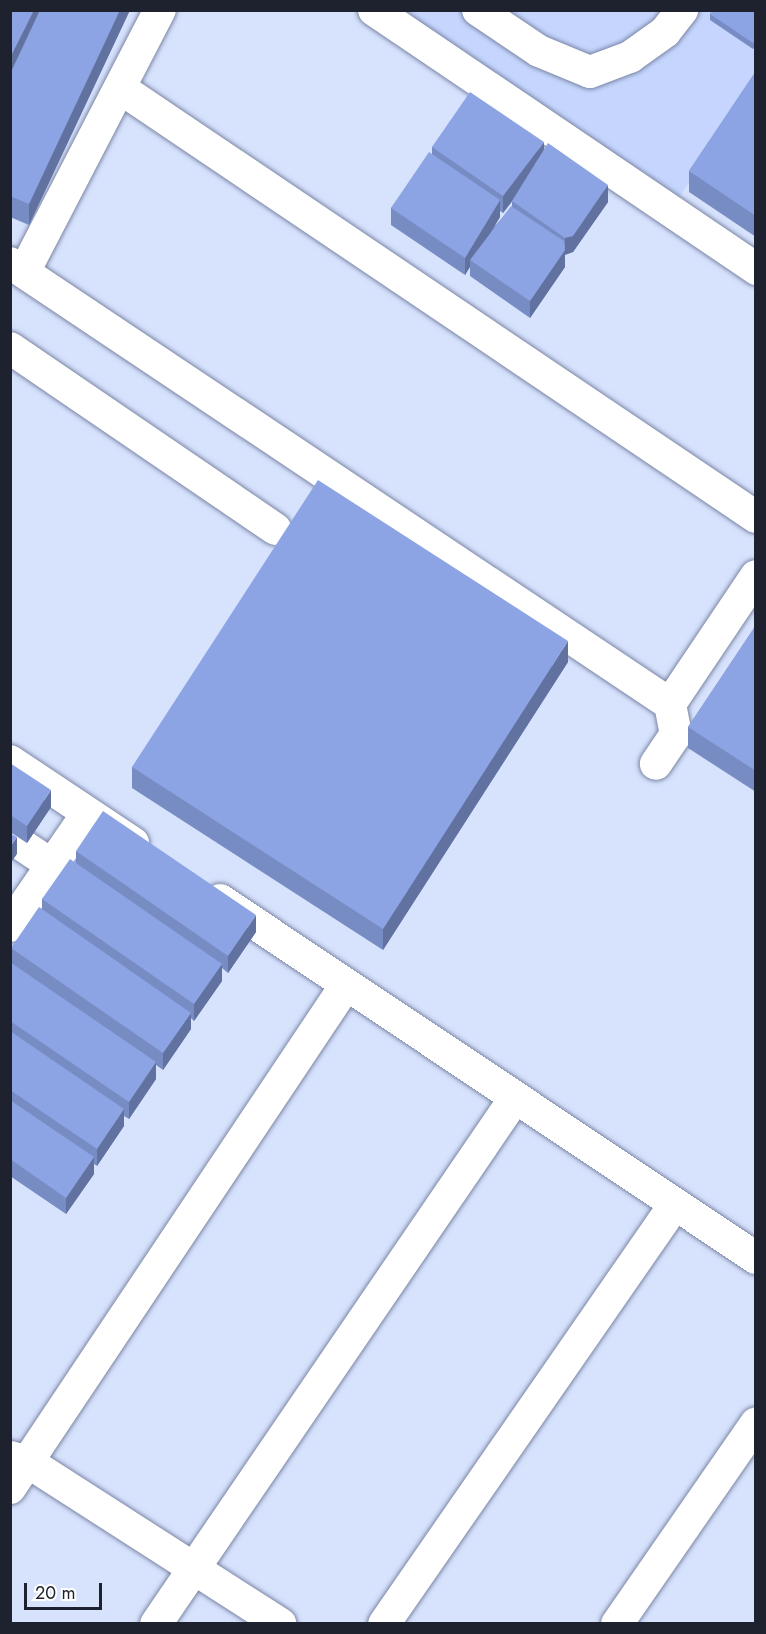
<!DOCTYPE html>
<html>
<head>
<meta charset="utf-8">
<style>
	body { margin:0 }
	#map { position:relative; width:766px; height:1634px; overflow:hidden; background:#d7e2fd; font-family:Jost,sans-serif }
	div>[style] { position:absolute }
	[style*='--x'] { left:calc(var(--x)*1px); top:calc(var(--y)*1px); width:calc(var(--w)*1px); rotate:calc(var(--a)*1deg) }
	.built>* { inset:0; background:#c5d5fe }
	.roads { filter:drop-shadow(0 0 2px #7a86a5) drop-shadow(0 0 2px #7a86a5) }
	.minor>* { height:32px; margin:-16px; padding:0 16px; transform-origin:16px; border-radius:16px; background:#fff }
	.wall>* { inset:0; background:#788cc4 }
	.shaded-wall>* { inset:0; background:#6272a0 }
	.building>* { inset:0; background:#8ca3e4 }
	span { translate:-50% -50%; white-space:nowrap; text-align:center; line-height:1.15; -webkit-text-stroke:4.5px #fff; paint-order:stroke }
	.frame { position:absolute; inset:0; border:12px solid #1d222e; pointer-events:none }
	.scale { position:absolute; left:24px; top:1583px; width:78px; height:27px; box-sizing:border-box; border:3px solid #1d222e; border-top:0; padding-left:8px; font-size:18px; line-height:21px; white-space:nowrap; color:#1d222e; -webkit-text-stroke:4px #fff; paint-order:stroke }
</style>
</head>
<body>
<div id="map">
	<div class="built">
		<i style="clip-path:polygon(395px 11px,755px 11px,755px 83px,678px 199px)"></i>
	</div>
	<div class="roads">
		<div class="minor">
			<i style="--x:374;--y:10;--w:462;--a:34.1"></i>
			<i style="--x:478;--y:10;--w:73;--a:33.9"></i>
			<i style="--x:539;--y:51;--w:55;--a:22.4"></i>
			<i style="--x:590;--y:72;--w:43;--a:-20.6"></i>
			<i style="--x:630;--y:57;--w:43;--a:-35.5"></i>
			<i style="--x:665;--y:32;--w:28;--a:-52"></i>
			<i style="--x:120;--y:88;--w:767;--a:34"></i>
			<i style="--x:10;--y:263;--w:794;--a:33.75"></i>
			<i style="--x:670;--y:704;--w:31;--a:79"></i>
			<i style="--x:676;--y:734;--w:36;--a:124"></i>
			<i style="--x:24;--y:272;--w:295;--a:-62.6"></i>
			<i style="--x:10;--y:348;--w:321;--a:34.3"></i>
			<i style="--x:670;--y:704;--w:154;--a:-56.1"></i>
			<i style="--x:10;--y:761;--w:148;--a:33.7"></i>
			<i style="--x:10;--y:837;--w:50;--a:33.7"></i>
			<i style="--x:220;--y:900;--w:645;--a:33.74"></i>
			<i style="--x:10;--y:926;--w:132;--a:-55.5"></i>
			<i style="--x:10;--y:1457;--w:19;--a:16"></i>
			<i style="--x:28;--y:1462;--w:300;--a:32.7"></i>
			<i style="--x:10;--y:1488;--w:605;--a:-56.26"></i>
			<i style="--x:156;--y:1624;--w:637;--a:-55.69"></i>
			<i style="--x:384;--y:1624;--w:511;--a:-55.28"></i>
			<i style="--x:617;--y:1624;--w:244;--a:-55.3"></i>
		</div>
	</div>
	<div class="wall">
		<i style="clip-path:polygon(10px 10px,130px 10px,29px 225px,10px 217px)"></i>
		<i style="clip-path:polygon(756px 10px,756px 46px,753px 49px,710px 20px,710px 14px)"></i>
		<i style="clip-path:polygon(756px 71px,756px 237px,689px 192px,689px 171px)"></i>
		<i style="clip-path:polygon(evenodd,432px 147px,544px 149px,608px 202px,573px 252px,565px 254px,565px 267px,530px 318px,470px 276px,470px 266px,465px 275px,391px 225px,391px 208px,432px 154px,432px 147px,514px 199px,512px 201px,512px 207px,494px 227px,500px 217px,500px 211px,503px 213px,514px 199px)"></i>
		<i style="clip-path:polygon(756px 625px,756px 792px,688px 748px,688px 727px)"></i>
		<i style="clip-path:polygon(568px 662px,383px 950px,132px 788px,132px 767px)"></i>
		<i style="clip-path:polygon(10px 763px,51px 807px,27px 843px,10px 832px)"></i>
		<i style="clip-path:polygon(76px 851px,256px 932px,228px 973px,222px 968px,222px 981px,194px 1021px,191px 1018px,191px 1029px,163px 1070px,156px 1065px,156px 1079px,129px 1119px,124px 1116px,124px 1126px,97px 1166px,94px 1164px,94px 1174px,66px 1214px,10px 1176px,10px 962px,11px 948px,42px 910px,42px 899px,76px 864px)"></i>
	</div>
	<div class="shaded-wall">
		<i style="clip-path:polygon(34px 10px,44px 10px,10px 80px,10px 58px)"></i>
		<i style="clip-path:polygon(120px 10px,130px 10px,29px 225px,29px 204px)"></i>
		<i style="clip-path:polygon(544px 142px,544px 159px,503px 213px,503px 196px)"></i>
		<i style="clip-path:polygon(608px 185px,608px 202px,573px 252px,565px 255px,565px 238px)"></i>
		<i style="clip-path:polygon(500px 200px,500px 217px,473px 262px,470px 260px,470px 267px,465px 275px,465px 258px)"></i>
		<i style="clip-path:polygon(565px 250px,565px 267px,530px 318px,530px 301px)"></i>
		<i style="clip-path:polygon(568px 641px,568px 662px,383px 950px,383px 929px)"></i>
		<i style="clip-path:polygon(51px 790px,51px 807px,27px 843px,27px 826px)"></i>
		<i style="clip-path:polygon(17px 837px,17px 854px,10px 864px,10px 847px)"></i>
		<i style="clip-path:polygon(256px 915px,256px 932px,228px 973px,228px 956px)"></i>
		<i style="clip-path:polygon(222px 964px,222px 981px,194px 1021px,194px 1004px)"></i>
		<i style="clip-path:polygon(191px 1013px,191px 1029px,163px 1070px,163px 1053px)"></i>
		<i style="clip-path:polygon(156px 1062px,156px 1079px,129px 1119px,129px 1102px)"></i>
		<i style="clip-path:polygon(124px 1109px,124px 1126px,97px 1166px,97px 1149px)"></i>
		<i style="clip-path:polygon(94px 1157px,94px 1174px,66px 1214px,66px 1198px)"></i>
	</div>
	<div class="building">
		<i style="clip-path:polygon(10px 10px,34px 10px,10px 58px)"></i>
		<i style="clip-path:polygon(40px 10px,120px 10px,29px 204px,10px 196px,10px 74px)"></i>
		<i style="clip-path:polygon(712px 10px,756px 10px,756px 40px,753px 43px,710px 14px)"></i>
		<i style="clip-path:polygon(756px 71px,756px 216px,689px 171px)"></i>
		<i style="clip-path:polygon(470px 92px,544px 142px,503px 196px,432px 147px)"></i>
		<i style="clip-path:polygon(548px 143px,608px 185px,573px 236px,565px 238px,512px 201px)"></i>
		<i style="clip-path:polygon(429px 152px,500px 200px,465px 258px,391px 208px)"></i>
		<i style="clip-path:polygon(511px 206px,564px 241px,565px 250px,530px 301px,470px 260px)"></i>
		<i style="clip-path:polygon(318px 480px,568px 641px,383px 929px,132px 767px)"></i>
		<i style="clip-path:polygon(756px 625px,756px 771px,688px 727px)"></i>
		<i style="clip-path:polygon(10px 763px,51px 790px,27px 826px,10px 815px)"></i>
		<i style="clip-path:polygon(103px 811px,256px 915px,228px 956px,76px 851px)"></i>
		<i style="clip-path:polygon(10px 833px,17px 837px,10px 847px)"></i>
		<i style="clip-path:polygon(70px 859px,222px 964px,194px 1004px,42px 899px)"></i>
		<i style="clip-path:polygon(39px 907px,191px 1013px,163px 1053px,11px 948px)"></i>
		<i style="clip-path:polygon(10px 962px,156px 1062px,129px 1102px,10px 1021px)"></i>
		<i style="clip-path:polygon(10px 1031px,124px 1109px,97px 1149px,10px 1090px)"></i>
		<i style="clip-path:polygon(10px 1100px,94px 1157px,66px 1198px,10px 1159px)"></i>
	</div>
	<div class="frame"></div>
	<div class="scale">20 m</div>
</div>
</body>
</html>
